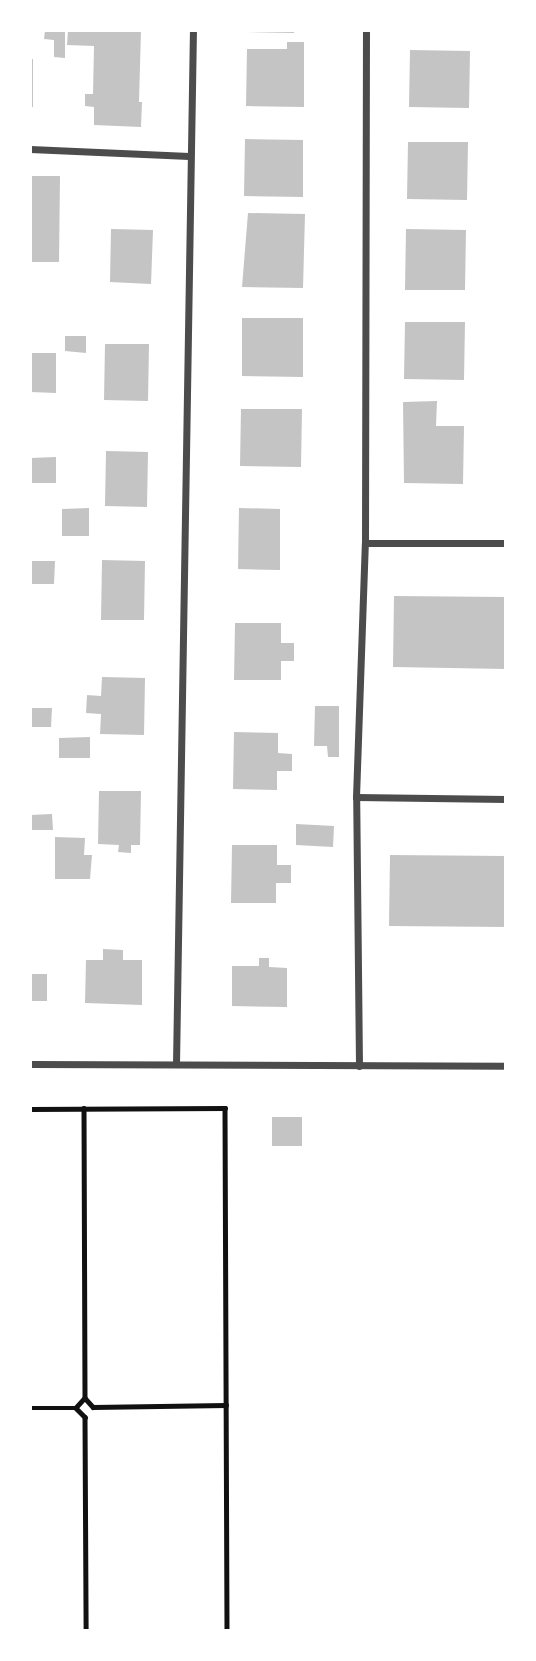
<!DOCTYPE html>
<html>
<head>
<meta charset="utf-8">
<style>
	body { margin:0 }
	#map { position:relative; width:536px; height:1661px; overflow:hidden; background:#fff; font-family:Commissioner,sans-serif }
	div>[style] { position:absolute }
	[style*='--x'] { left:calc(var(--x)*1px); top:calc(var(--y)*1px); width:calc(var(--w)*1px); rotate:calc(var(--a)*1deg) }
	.building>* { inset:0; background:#c4c4c4 }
	.path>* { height:4.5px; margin:-2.25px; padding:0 2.25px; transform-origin:2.25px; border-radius:2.25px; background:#111 }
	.minor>* { height:7px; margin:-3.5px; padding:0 3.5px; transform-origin:3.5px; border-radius:3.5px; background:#4c4c4c }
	span { translate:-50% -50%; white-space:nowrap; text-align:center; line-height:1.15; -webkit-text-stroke:5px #fff; paint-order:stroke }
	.frame { position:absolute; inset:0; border:32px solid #fff; pointer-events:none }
</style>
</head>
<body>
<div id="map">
	<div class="building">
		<i style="clip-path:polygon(45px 30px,65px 30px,65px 58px,54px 57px,54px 40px,44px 39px)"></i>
		<i style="clip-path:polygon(68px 30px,141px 30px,139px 102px,142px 102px,141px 127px,94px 125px,94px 107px,85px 106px,85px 94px,93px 94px,94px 46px,67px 45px)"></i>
		<i style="clip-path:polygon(247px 30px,294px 30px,294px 33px,247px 32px)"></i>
		<i style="clip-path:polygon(287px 42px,304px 42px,304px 107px,246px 106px,247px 49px,287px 49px)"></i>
		<i style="clip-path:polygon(410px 50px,470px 51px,469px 108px,409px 107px)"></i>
		<i style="clip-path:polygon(30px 59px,33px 59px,33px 107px,30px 107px)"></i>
		<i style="clip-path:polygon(245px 139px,303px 140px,303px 197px,244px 196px)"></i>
		<i style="clip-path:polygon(408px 142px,468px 142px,467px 200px,407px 199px)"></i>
		<i style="clip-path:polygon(31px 176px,60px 176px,59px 262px,30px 262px)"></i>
		<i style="clip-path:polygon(248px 213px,305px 214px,303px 288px,242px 287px)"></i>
		<i style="clip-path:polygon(111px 229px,153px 230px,151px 284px,110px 282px)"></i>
		<i style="clip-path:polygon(406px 229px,466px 230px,465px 290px,405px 290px)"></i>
		<i style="clip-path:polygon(242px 318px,303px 318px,303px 377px,242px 376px)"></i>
		<i style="clip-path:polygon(405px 322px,465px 322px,464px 380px,404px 379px)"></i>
		<i style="clip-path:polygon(65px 336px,86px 336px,86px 353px,65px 351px)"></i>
		<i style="clip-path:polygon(105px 344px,149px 344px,148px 401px,104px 400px)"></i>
		<i style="clip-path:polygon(30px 353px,56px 353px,56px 393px,30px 392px)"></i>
		<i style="clip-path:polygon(437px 401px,436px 426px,464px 426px,463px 484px,404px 483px,403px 402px)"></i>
		<i style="clip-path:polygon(241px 409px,302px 409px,301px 467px,240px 466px)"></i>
		<i style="clip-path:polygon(106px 451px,148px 452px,147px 507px,105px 506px)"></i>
		<i style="clip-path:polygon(56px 457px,56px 483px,30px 483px,30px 458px)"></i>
		<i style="clip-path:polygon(89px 508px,89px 536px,62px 536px,62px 509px)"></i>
		<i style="clip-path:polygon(239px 508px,280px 509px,280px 570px,238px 569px)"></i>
		<i style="clip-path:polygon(102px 560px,145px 561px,144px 620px,101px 620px)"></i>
		<i style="clip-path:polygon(30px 561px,55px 561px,54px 584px,30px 584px)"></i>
		<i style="clip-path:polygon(394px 596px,506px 597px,506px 669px,393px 667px)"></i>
		<i style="clip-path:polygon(235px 623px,281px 623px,281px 643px,294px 643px,294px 661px,281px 661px,281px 680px,234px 680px)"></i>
		<i style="clip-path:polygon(102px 677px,145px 678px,144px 735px,100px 734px,101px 714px,86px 713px,87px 695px,101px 696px)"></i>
		<i style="clip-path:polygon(315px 706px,339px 706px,339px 757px,328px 757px,327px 746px,314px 746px)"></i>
		<i style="clip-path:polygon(30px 708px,52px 708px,51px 727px,30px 727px)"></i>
		<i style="clip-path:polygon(234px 732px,278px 733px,278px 753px,292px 754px,292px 771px,277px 771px,277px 790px,233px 789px)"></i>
		<i style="clip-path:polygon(90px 737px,90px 758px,59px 758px,59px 738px)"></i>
		<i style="clip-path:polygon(99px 791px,141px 791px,140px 845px,131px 845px,131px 853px,118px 852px,119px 845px,98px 844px)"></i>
		<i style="clip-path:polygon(52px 814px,53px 830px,30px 830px,30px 815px)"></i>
		<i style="clip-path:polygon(296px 824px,334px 826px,333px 847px,296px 845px)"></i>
		<i style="clip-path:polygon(55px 837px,85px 838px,84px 855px,92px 855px,90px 879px,55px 879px)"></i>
		<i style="clip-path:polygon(232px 845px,277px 845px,277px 865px,291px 865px,291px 883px,276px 883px,276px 903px,231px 903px)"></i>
		<i style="clip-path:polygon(390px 855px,506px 856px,506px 927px,389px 926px)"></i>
		<i style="clip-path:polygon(103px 949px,123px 950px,123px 960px,142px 960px,142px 1005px,85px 1003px,86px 960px,103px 960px)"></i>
		<i style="clip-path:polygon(259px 958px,269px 958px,269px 967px,287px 968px,287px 1007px,232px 1006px,232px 966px,259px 966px)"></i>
		<i style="clip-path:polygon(30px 974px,47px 974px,47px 1001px,30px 1001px)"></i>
		<i style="clip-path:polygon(272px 1117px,302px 1117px,302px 1146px,272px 1146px)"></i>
	</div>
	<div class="path">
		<i style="--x:84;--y:1108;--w:290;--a:89.8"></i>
		<i style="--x:85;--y:1398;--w:13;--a:132"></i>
		<i style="--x:76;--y:1408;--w:13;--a:45"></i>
		<i style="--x:85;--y:1417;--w:214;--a:89.7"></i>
		<i style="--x:30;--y:1109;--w:195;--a:-0.3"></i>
		<i style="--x:225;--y:1108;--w:523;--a:89.78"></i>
		<i style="--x:85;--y:1398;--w:12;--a:48"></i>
		<i style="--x:93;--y:1407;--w:133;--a:-0.9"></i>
		<i style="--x:30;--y:1408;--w:46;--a:0"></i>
	</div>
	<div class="minor">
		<i style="--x:30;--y:149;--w:159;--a:2.5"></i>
		<i style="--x:365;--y:543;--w:513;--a:-89.89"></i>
		<i style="--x:356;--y:797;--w:150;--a:0.8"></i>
		<i style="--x:30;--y:1064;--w:476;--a:0.2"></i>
		<i style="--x:176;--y:1064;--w:1034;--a:-89.06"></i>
		<i style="--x:359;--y:1066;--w:269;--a:-90.6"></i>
		<i style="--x:356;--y:797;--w:254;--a:-88"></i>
		<i style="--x:365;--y:543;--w:141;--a:0"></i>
	</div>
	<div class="frame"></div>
</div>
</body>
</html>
